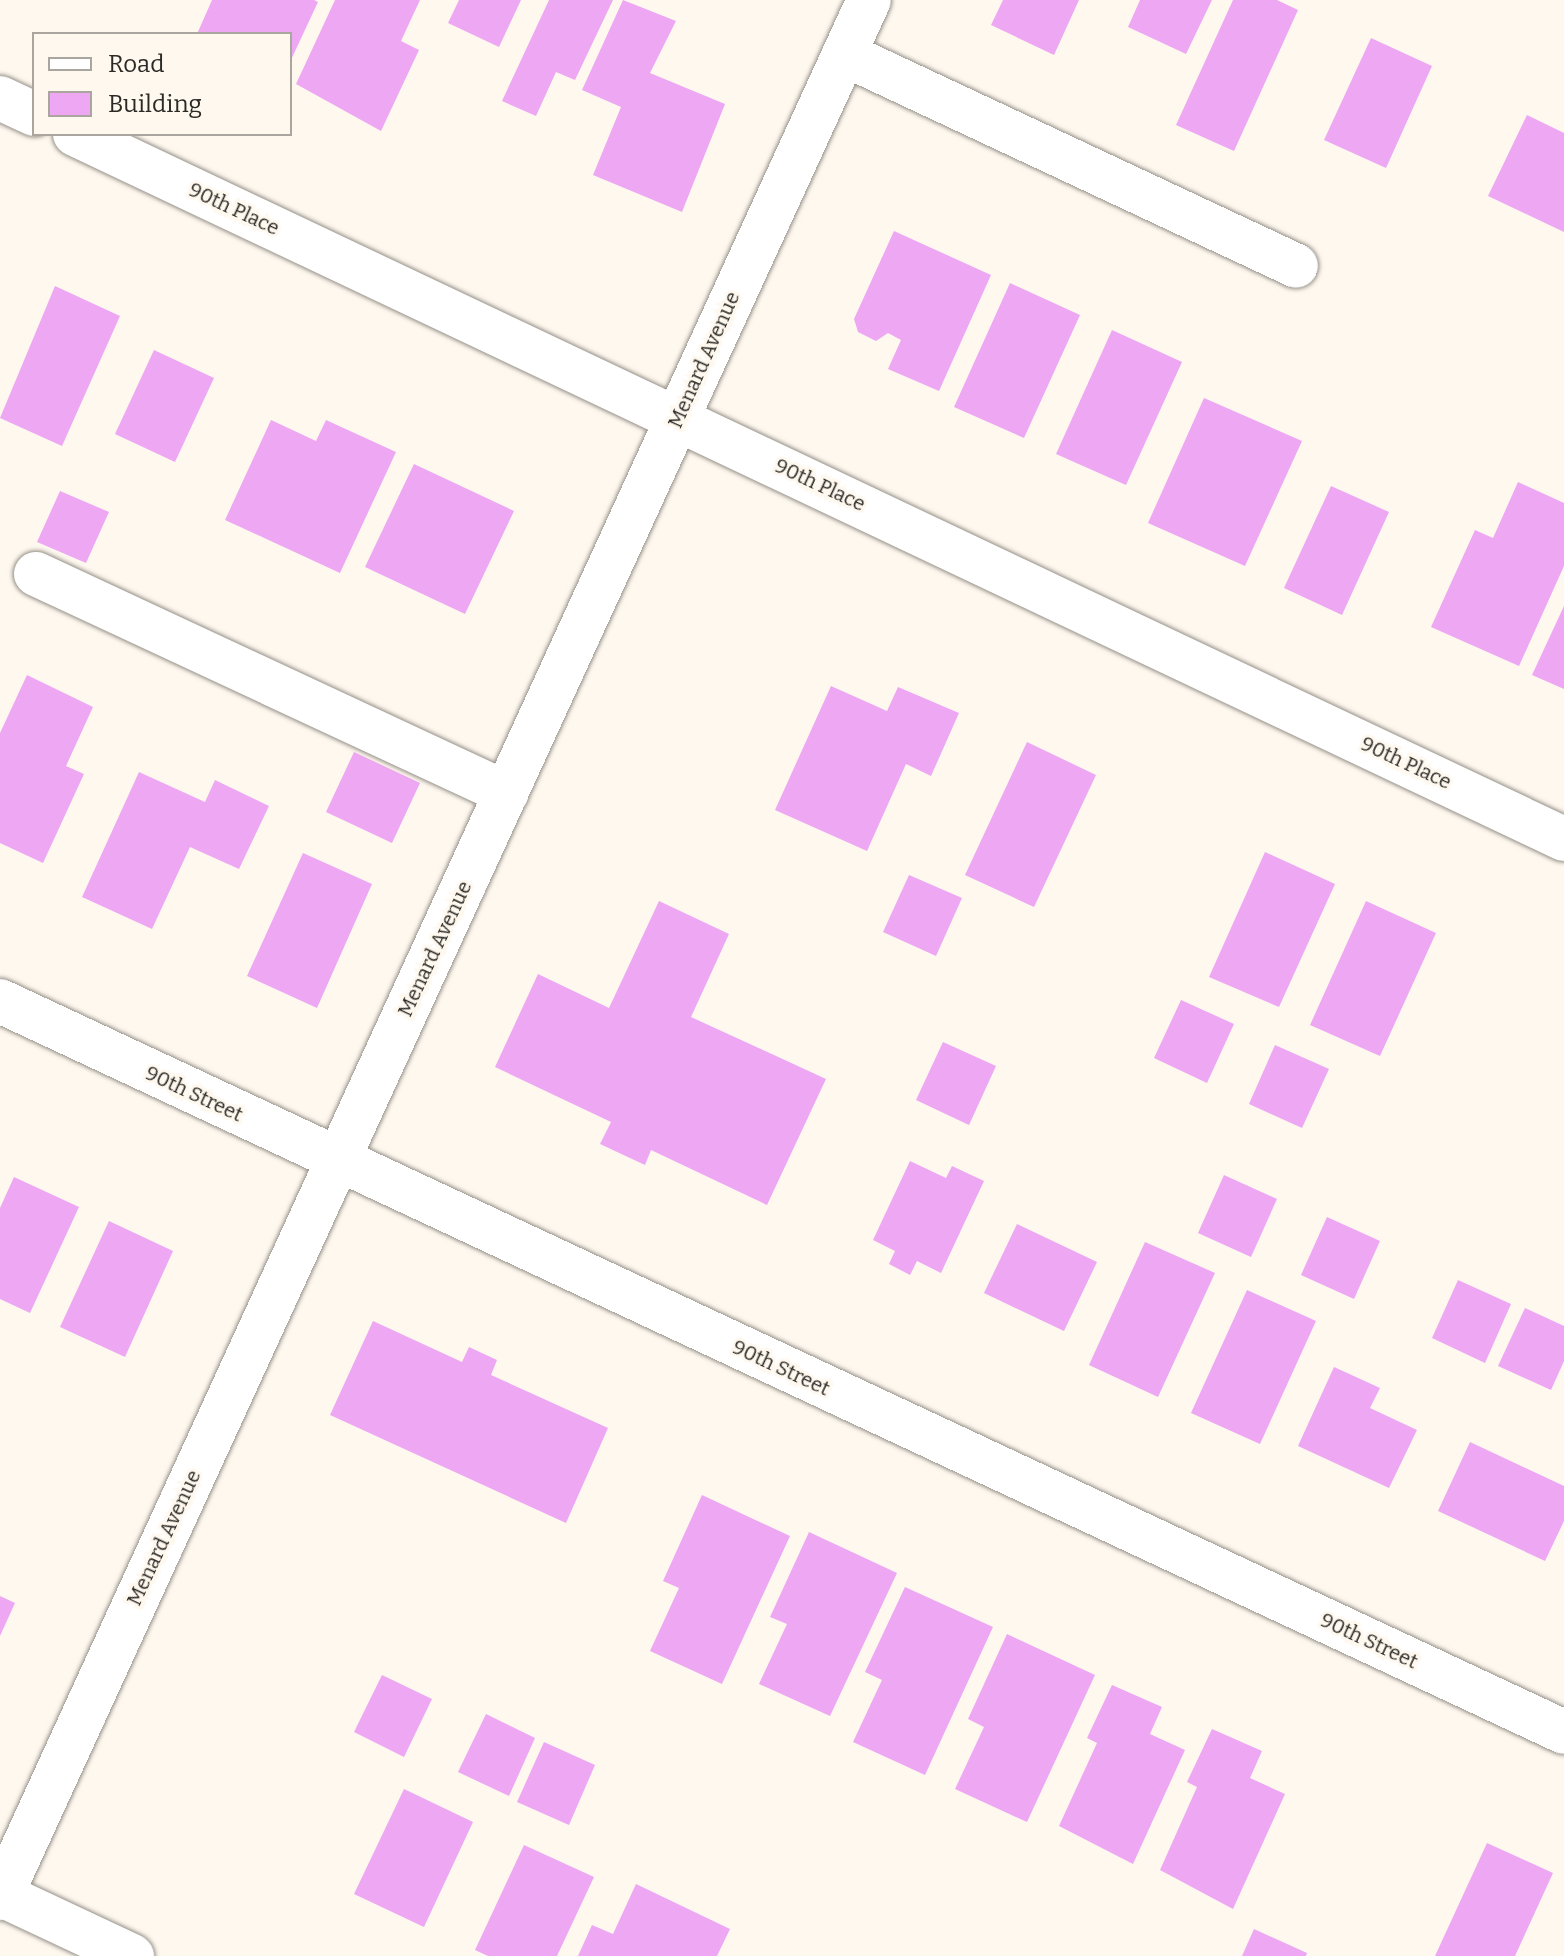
<!DOCTYPE html>
<html>
<head>
<meta charset="utf-8">
<style>
	body { margin:0 }
	#map { position:relative; width:1564px; height:1956px; overflow:hidden; background:#fef8ef; font-family:Bitter,serif }
	div>[style] { position:absolute }
	[style*='--x'] { left:calc(var(--x)*1px); top:calc(var(--y)*1px); width:calc(var(--w)*1px); rotate:calc(var(--a)*1deg) }
	.building>* { inset:0; background:#eea7f2 }
	.roads { filter:drop-shadow(0 0 2px #959088) drop-shadow(0 0 2px #959088) }
	.minor>* { height:44px; margin:-22px; padding:0 22px; transform-origin:22px; border-radius:22px; background:#fff }
	span { translate:-50% -50%; white-space:nowrap; text-align:center; line-height:1.15; -webkit-text-stroke:6px #fef8ef; paint-order:stroke }
	.street-label { font-size:20px; color:#2c2a26 }
	.legend { position:absolute; left:32px; top:32px; width:260px; height:104px; box-sizing:border-box; background:#fef8ef; border:2px solid #aaa69f; margin:0; padding:10px 14px; list-style:none; font-size:24px; color:#2c2a26 }
	.legend li { display:flex; align-items:center; gap:16px; height:40px }
	.legend b { width:40px; border:2px solid #aaa69f }
</style>
</head>
<body>
<div id="map">
	<div class="building">
		<i style="clip-path:polygon(212px 0,314px 0,318px 2px,290px 62px,290px 34px,197px 34px)"></i>
		<i style="clip-path:polygon(335px 0,420px 0,401px 41px,419px 50px,381px 131px,296px 84px)"></i>
		<i style="clip-path:polygon(459px 0,521px 0,499px 47px,448px 23px)"></i>
		<i style="clip-path:polygon(549px 0,613px 0,575px 80px,556px 72px,536px 116px,502px 101px)"></i>
		<i style="clip-path:polygon(623px 0,676px 21px,650px 73px,725px 104px,682px 212px,593px 175px,621px 107px,582px 90px)"></i>
		<i style="clip-path:polygon(1003px 0,1079px 0,1054px 55px,991px 25px)"></i>
		<i style="clip-path:polygon(1140px 0,1212px 0,1186px 54px,1128px 27px)"></i>
		<i style="clip-path:polygon(1233px 0,1277px 0,1298px 10px,1234px 151px,1176px 125px)"></i>
		<i style="clip-path:polygon(1371px 38px,1432px 66px,1386px 168px,1324px 140px)"></i>
		<i style="clip-path:polygon(1527px 115px,1564px 133px,1564px 232px,1488px 196px)"></i>
		<i style="clip-path:polygon(894px 231px,991px 275px,939px 391px,888px 369px,901px 340px,888px 333px,876px 341px,858px 332px,854px 319px)"></i>
		<i style="clip-path:polygon(1010px 283px,1080px 315px,1024px 438px,954px 407px)"></i>
		<i style="clip-path:polygon(55px 286px,120px 316px,62px 446px,0 418px)"></i>
		<i style="clip-path:polygon(1112px 330px,1182px 362px,1126px 485px,1056px 454px)"></i>
		<i style="clip-path:polygon(154px 350px,214px 378px,175px 462px,115px 434px)"></i>
		<i style="clip-path:polygon(1204px 398px,1302px 441px,1245px 566px,1148px 523px)"></i>
		<i style="clip-path:polygon(271px 420px,316px 441px,326px 420px,396px 452px,340px 573px,225px 520px)"></i>
		<i style="clip-path:polygon(414px 464px,514px 511px,465px 614px,365px 567px)"></i>
		<i style="clip-path:polygon(1518px 482px,1564px 503px,1564px 566px,1519px 666px,1431px 627px,1475px 530px,1493px 538px)"></i>
		<i style="clip-path:polygon(1331px 486px,1389px 512px,1342px 615px,1284px 588px)"></i>
		<i style="clip-path:polygon(60px 491px,109px 512px,86px 563px,37px 542px)"></i>
		<i style="clip-path:polygon(1564px 606px,1564px 689px,1532px 675px)"></i>
		<i style="clip-path:polygon(27px 675px,93px 707px,66px 766px,84px 774px,43px 863px,0 843px,0 733px)"></i>
		<i style="clip-path:polygon(831px 686px,887px 711px,898px 687px,959px 713px,931px 776px,906px 764px,867px 851px,775px 810px)"></i>
		<i style="clip-path:polygon(1027px 742px,1096px 775px,1034px 907px,965px 875px)"></i>
		<i style="clip-path:polygon(354px 752px,420px 783px,392px 843px,326px 812px)"></i>
		<i style="clip-path:polygon(139px 772px,205px 802px,215px 780px,269px 806px,239px 869px,190px 847px,152px 929px,82px 897px)"></i>
		<i style="clip-path:polygon(1265px 852px,1335px 884px,1279px 1007px,1209px 977px)"></i>
		<i style="clip-path:polygon(303px 853px,372px 884px,317px 1008px,247px 976px)"></i>
		<i style="clip-path:polygon(909px 875px,962px 898px,936px 956px,883px 932px)"></i>
		<i style="clip-path:polygon(659px 901px,729px 934px,691px 1017px,826px 1079px,767px 1205px,651px 1150px,645px 1165px,600px 1144px,611px 1122px,495px 1067px,538px 974px,609px 1008px)"></i>
		<i style="clip-path:polygon(1366px 901px,1436px 933px,1380px 1056px,1310px 1025px)"></i>
		<i style="clip-path:polygon(1181px 1000px,1234px 1024px,1207px 1083px,1154px 1058px)"></i>
		<i style="clip-path:polygon(943px 1042px,996px 1066px,969px 1125px,916px 1100px)"></i>
		<i style="clip-path:polygon(1275px 1045px,1329px 1069px,1302px 1128px,1249px 1104px)"></i>
		<i style="clip-path:polygon(910px 1161px,946px 1178px,952px 1166px,984px 1181px,941px 1273px,917px 1261px,910px 1275px,889px 1264px,895px 1251px,873px 1240px)"></i>
		<i style="clip-path:polygon(1224px 1175px,1277px 1199px,1251px 1257px,1198px 1233px)"></i>
		<i style="clip-path:polygon(14px 1177px,79px 1207px,30px 1313px,0 1299px,0 1208px)"></i>
		<i style="clip-path:polygon(1327px 1217px,1380px 1241px,1354px 1299px,1301px 1275px)"></i>
		<i style="clip-path:polygon(109px 1221px,173px 1251px,125px 1357px,60px 1327px)"></i>
		<i style="clip-path:polygon(1017px 1224px,1097px 1262px,1064px 1331px,984px 1293px)"></i>
		<i style="clip-path:polygon(1145px 1242px,1215px 1273px,1158px 1397px,1089px 1365px)"></i>
		<i style="clip-path:polygon(1458px 1280px,1511px 1304px,1485px 1363px,1432px 1338px)"></i>
		<i style="clip-path:polygon(1247px 1290px,1316px 1321px,1260px 1444px,1191px 1413px)"></i>
		<i style="clip-path:polygon(1525px 1308px,1564px 1326px,1564px 1361px,1551px 1390px,1498px 1366px)"></i>
		<i style="clip-path:polygon(373px 1321px,462px 1362px,469px 1347px,497px 1360px,491px 1375px,608px 1428px,566px 1523px,330px 1415px)"></i>
		<i style="clip-path:polygon(1334px 1367px,1380px 1388px,1370px 1408px,1417px 1430px,1389px 1488px,1298px 1446px)"></i>
		<i style="clip-path:polygon(1470px 1442px,1564px 1486px,1564px 1521px,1545px 1561px,1438px 1511px)"></i>
		<i style="clip-path:polygon(702px 1495px,790px 1536px,722px 1684px,650px 1651px,679px 1588px,663px 1581px)"></i>
		<i style="clip-path:polygon(809px 1532px,897px 1573px,830px 1716px,759px 1684px,787px 1624px,770px 1617px)"></i>
		<i style="clip-path:polygon(905px 1587px,993px 1627px,925px 1775px,853px 1742px,882px 1680px,865px 1672px)"></i>
		<i style="clip-path:polygon(0 1596px,15px 1603px,0 1636px)"></i>
		<i style="clip-path:polygon(1007px 1634px,1095px 1675px,1027px 1822px,955px 1789px,984px 1727px,968px 1719px)"></i>
		<i style="clip-path:polygon(382px 1675px,432px 1699px,404px 1757px,354px 1732px)"></i>
		<i style="clip-path:polygon(1112px 1685px,1162px 1707px,1150px 1734px,1185px 1750px,1133px 1864px,1059px 1826px,1097px 1743px,1087px 1738px)"></i>
		<i style="clip-path:polygon(486px 1714px,535px 1738px,509px 1796px,458px 1772px)"></i>
		<i style="clip-path:polygon(1212px 1729px,1262px 1751px,1250px 1778px,1285px 1794px,1233px 1909px,1160px 1870px,1197px 1787px,1187px 1782px)"></i>
		<i style="clip-path:polygon(544px 1742px,595px 1765px,569px 1825px,517px 1802px)"></i>
		<i style="clip-path:polygon(404px 1789px,473px 1822px,424px 1927px,354px 1894px)"></i>
		<i style="clip-path:polygon(1487px 1843px,1553px 1873px,1515px 1956px,1435px 1956px)"></i>
		<i style="clip-path:polygon(524px 1845px,594px 1877px,557px 1956px,488px 1956px,475px 1950px)"></i>
		<i style="clip-path:polygon(636px 1884px,730px 1929px,717px 1956px,578px 1956px,592px 1925px,613px 1934px)"></i>
		<i style="clip-path:polygon(1254px 1929px,1307px 1953px,1306px 1956px,1242px 1956px)"></i>
	</div>
	<div class="roads">
		<div class="minor">
			<i style="--x:844;--y:54;--w:499;--a:25.1"></i>
			<i style="--x:0;--y:98;--w:38;--a:25"></i>
			<i style="--x:75;--y:134;--w:1647;--a:25.34"></i>
			<i style="--x:36;--y:574;--w:519;--a:24.98"></i>
			<i style="--x:0;--y:1001;--w:1726;--a:25.05"></i>
			<i style="--x:0;--y:1894;--w:146;--a:25.2"></i>
			<i style="--x:0;--y:1898;--w:2087;--a:-65.4"></i>
		</div>
	</div>
	<div class="street-label">
		<span style="left:234px;top:209px;rotate:25deg">90th Place</span>
		<span style="left:704px;top:360px;rotate:-66deg">Menard Avenue</span>
		<span style="left:820px;top:485px;rotate:25deg">90th Place</span>
		<span style="left:1406px;top:763px;rotate:25deg">90th Place</span>
		<span style="left:435px;top:949px;rotate:-65deg">Menard Avenue</span>
		<span style="left:194px;top:1094px;rotate:25deg">90th Street</span>
		<span style="left:781px;top:1368px;rotate:25deg">90th Street</span>
		<span style="left:164px;top:1538px;rotate:-65deg">Menard Avenue</span>
		<span style="left:1369px;top:1641px;rotate:25deg">90th Street</span>
	</div>
	<ul class="legend">
	<li><b style="height:10px;background:#fff"></b>Road</li>
	<li><b style="height:22px;background:#eea7f2"></b>Building</li>
	</ul>
</div>
</body>
</html>
